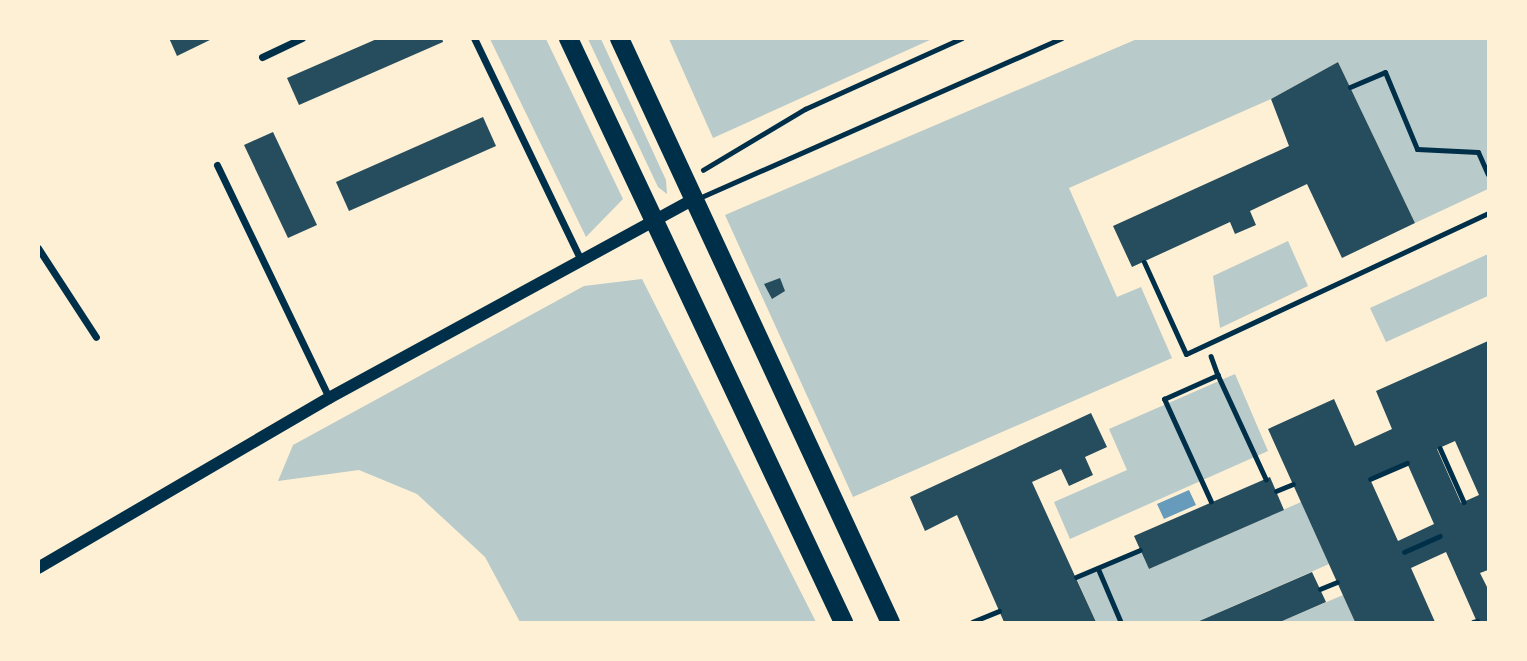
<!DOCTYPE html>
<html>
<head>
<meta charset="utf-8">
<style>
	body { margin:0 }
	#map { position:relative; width:1527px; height:661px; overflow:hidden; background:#fdf0d5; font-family:Montserrat,sans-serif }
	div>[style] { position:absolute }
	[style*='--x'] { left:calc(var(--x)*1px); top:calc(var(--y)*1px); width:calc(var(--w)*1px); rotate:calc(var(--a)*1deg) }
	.green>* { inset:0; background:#b9caca }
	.water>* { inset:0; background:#669bbc }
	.building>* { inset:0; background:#264d5e }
	.path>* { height:4.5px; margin:-2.25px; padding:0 2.25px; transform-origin:2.25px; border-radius:2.25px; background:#003049 }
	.service>* { height:5px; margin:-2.5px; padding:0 2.5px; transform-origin:2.5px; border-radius:2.5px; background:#003049 }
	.minor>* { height:7px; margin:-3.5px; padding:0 3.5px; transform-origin:3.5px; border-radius:3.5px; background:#003049 }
	.tertiary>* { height:12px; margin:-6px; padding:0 6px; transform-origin:6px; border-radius:6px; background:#003049 }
	.trunk>* { height:19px; margin:-9.5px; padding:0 9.5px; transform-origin:9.5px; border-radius:9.5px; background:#003049 }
	span { translate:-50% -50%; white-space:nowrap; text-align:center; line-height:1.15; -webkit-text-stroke:5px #fdf0d5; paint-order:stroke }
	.frame { position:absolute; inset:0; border:40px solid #fdf0d5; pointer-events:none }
</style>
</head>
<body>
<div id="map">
	<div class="green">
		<i style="clip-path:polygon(490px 39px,546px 39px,623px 199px,586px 237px)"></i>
		<i style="clip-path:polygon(588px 39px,601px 39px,666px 180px,667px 194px,658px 187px)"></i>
		<i style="clip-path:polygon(669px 39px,932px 39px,713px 138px)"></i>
		<i style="clip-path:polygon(1137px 39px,1488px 39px,1488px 189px,1415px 223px,1338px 62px,1271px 99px,1069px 188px,1117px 297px,1141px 287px,1172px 358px,853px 497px,725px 215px)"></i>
		<i style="clip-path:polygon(1288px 241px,1308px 286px,1220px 328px,1213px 276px)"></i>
		<i style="clip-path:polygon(1488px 254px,1488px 296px,1386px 342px,1370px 308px)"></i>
		<i style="clip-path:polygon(642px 279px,816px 622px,520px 622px,485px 557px,417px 494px,359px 470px,278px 481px,293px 445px,584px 286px)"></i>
		<i style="clip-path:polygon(1235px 374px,1268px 451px,1070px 539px,1054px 502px,1127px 470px,1109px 429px)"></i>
		<i style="clip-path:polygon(1301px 502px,1329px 564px,1197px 622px,1096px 622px,1076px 577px,1140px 550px,1149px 569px)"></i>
		<i style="clip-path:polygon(1343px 595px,1355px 622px,1280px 622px)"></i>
	</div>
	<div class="water">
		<i style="clip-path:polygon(1189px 490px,1196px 505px,1164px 519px,1157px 504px)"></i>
	</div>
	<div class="building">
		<i style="clip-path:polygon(169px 38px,214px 38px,177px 56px)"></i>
		<i style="clip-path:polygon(379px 38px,442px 38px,443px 42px,299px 105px,287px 78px)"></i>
		<i style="clip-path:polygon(1338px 62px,1415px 223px,1342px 258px,1307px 184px,1250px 211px,1256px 225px,1235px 234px,1230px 222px,1132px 267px,1113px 226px,1289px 146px,1271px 99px)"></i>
		<i style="clip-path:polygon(483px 117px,496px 146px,349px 211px,336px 182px)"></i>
		<i style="clip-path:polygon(273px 132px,317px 225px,288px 238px,244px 145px)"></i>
		<i style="clip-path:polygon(780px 278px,785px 291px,772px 299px,764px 284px)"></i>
		<i style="clip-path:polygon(evenodd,1488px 341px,1488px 570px,1480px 573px,1488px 589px,1488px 622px,1477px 622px,1446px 552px,1411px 568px,1435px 622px,1355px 622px,1268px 429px,1334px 399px,1355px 446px,1392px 429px,1376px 391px,1488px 341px,1455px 441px,1479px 495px,1461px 503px,1437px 449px,1455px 441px,1488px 341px,1407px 463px,1434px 524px,1398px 541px,1370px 479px,1407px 463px)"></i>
		<i style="clip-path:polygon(1091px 413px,1107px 447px,1085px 457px,1093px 475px,1069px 486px,1061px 469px,1032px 482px,1096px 622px,1004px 622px,957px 515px,925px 531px,910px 497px)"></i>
		<i style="clip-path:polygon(1270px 477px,1284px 510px,1149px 569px,1134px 536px)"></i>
		<i style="clip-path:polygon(1312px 572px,1326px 602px,1280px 622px,1197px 622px)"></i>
	</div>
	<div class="path">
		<i style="--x:703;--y:170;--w:119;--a:-30.9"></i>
		<i style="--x:805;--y:109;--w:172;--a:-24.3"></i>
		<i style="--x:1211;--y:356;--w:20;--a:70"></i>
		<i style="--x:1440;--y:448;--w:59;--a:66"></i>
		<i style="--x:1370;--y:479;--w:40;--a:-23.4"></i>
		<i style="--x:1276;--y:491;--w:18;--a:-22"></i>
		<i style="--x:1211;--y:502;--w:113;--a:-114.5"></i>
		<i style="--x:1164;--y:399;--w:59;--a:-24"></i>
		<i style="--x:1218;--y:375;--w:115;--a:65.2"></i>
		<i style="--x:1404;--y:552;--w:39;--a:-24"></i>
		<i style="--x:1098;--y:568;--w:59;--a:66.9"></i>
		<i style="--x:1076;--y:577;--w:69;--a:-22.9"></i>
		<i style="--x:1320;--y:589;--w:18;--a:-22"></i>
		<i style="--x:972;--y:622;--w:29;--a:-22"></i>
		<i style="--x:1473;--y:622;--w:4;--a:-14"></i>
	</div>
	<div class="service">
		<i style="--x:1350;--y:87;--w:38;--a:-23"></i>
		<i style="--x:1385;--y:72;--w:83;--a:67.4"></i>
		<i style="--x:1417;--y:149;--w:61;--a:2.8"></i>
		<i style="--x:1478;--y:152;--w:24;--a:66"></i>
		<i style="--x:699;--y:198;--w:396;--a:-23.8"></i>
		<i style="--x:1144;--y:262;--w:101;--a:65.5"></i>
		<i style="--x:1186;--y:354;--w:333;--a:-25"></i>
	</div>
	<div class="minor">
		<i style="--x:474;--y:38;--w:246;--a:64.3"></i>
		<i style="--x:262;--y:57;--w:44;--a:-25.4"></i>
		<i style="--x:217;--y:165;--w:259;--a:64.3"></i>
		<i style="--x:38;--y:248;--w:106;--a:56.9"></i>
	</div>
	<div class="tertiary">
		<i style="--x:38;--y:568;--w:337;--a:-30.3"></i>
		<i style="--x:329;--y:398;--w:413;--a:-28.6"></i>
	</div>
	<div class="trunk">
		<i style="--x:568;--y:38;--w:646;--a:64.78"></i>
		<i style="--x:619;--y:38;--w:644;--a:65.11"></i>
	</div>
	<div class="frame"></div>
</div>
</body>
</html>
